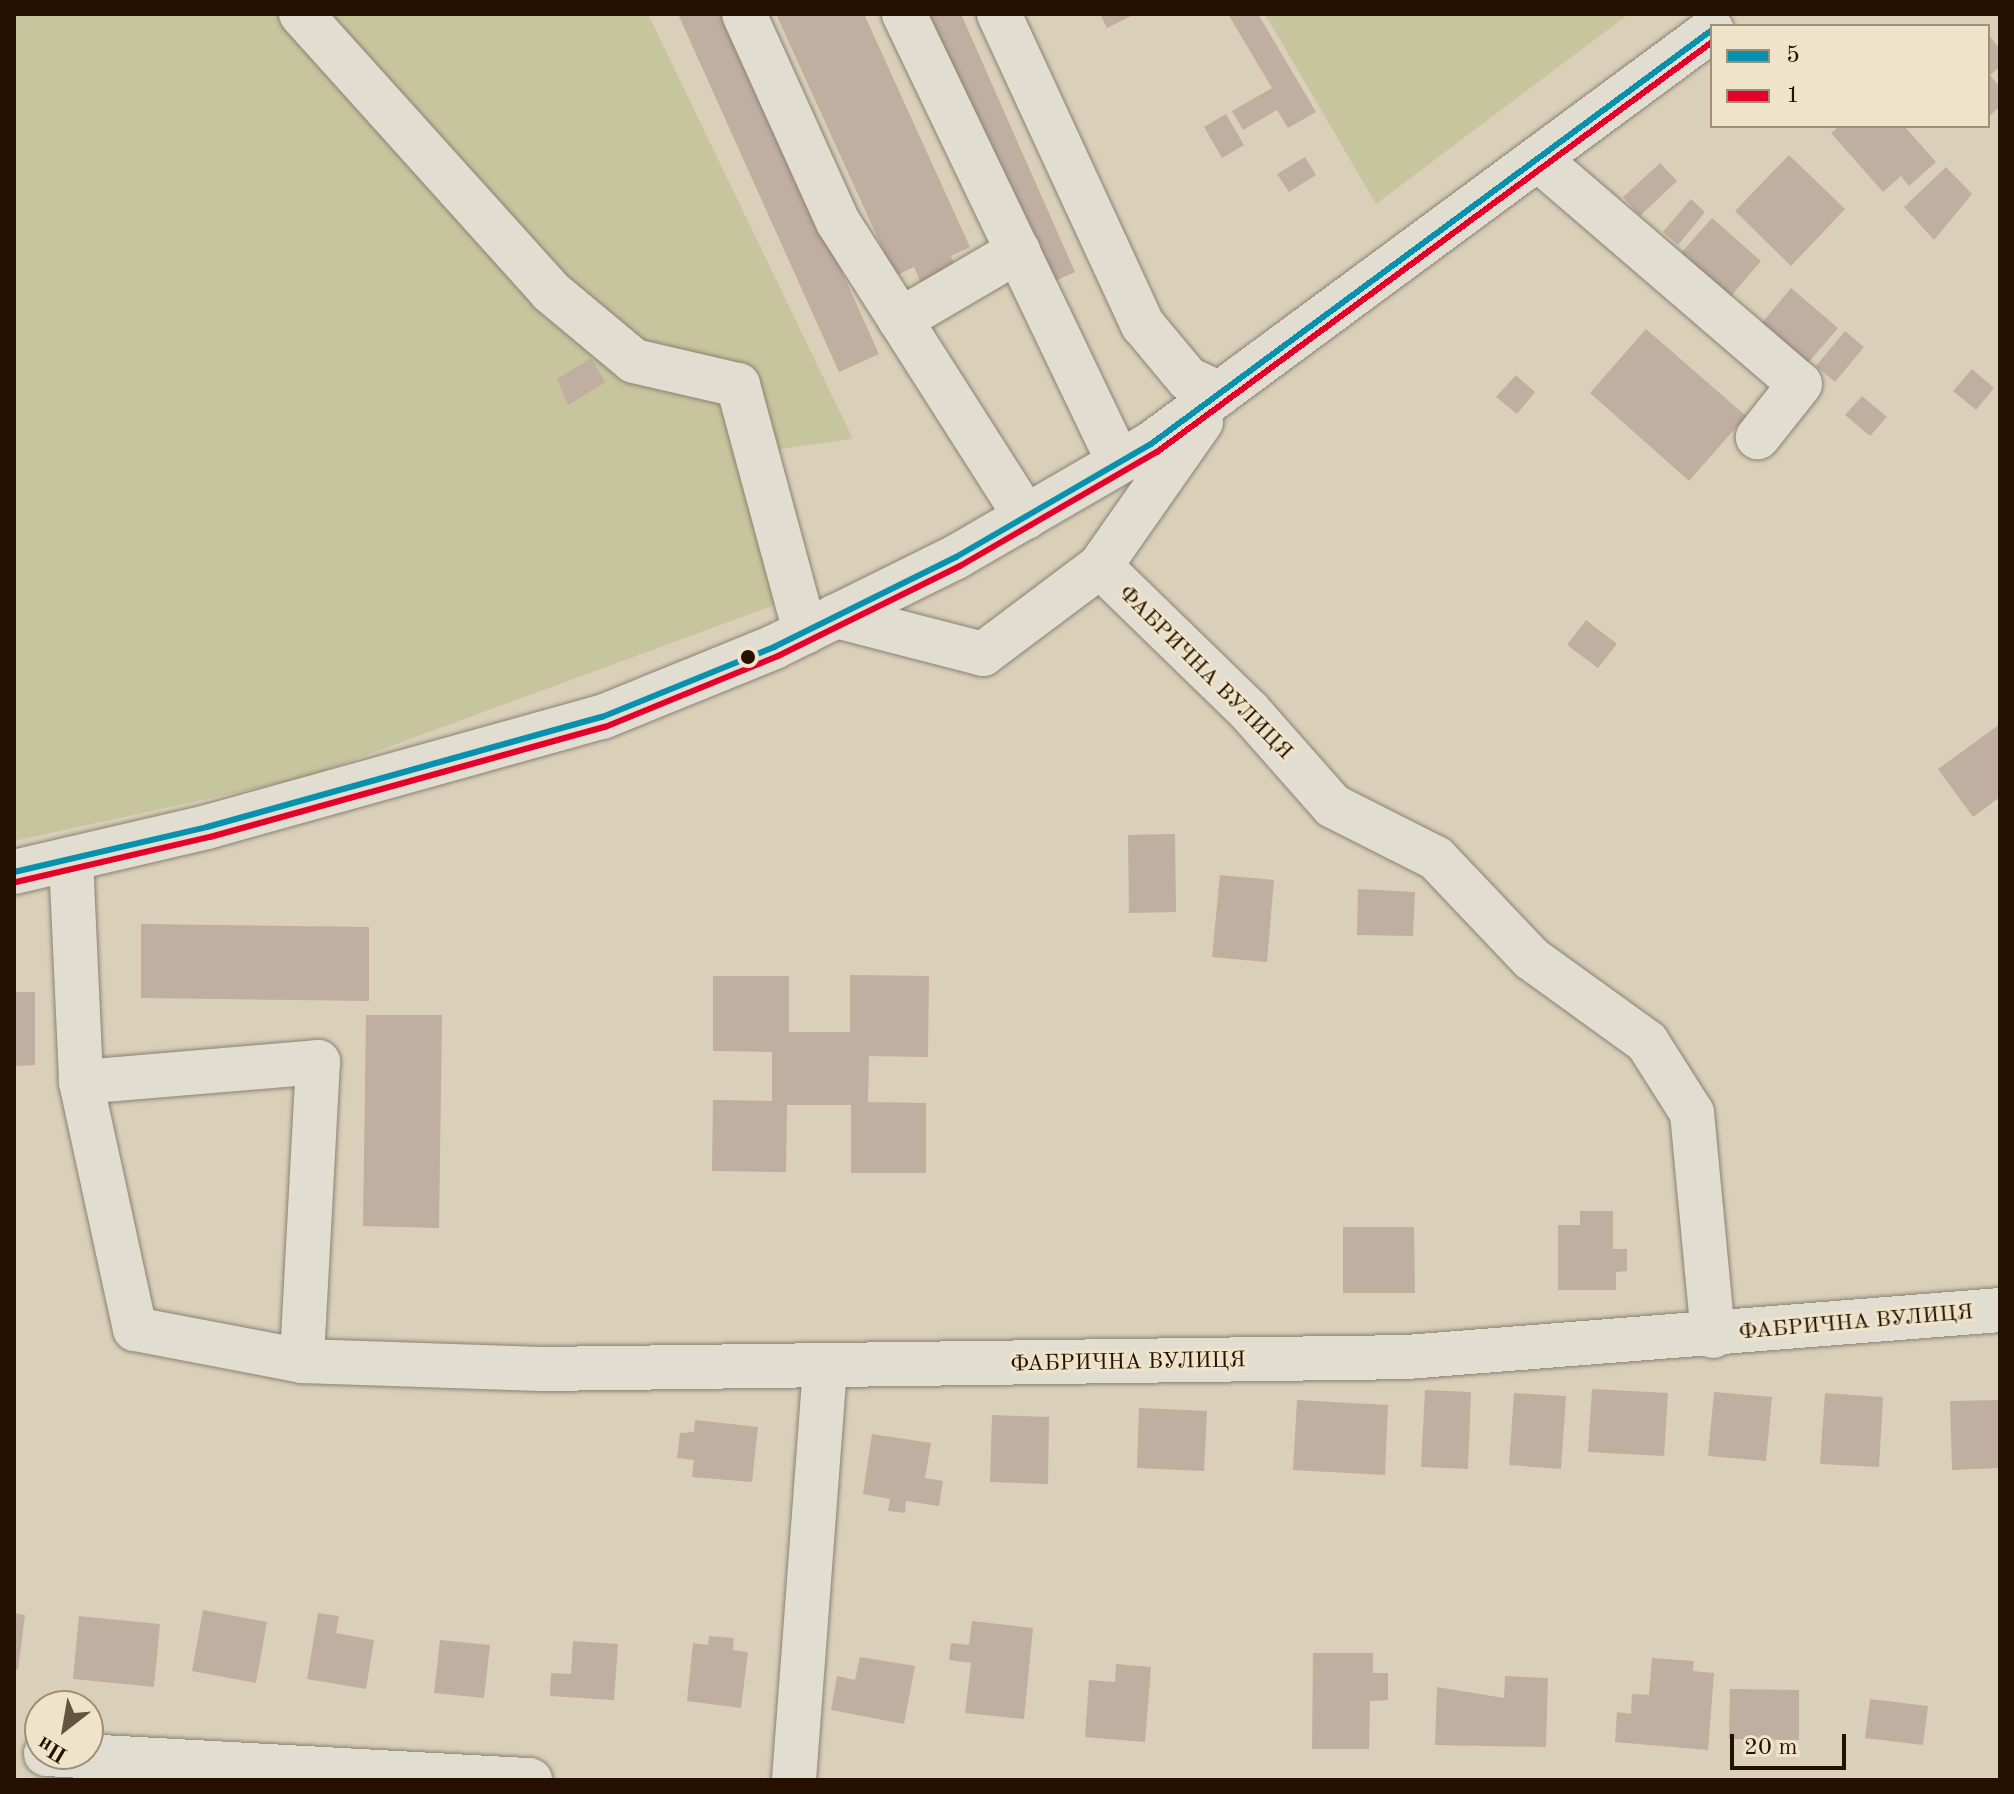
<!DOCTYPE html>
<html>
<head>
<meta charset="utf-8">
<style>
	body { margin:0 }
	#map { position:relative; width:2014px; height:1794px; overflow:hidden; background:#dad0b9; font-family:"Old Standard TT",serif }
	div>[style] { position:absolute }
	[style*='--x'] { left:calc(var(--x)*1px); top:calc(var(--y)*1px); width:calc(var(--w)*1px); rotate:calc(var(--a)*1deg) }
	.green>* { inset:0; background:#c7c59e }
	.building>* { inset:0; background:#c0aea0 }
	.roads { filter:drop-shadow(0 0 2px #8a8173) drop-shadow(0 0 2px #8a8173) }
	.minor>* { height:44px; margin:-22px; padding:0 22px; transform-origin:22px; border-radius:22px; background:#e2ddd1 }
	.bus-1>* { height:6px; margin:-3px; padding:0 3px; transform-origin:3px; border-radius:3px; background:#0692af }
	.bus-2>* { height:6px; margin:-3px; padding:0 3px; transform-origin:3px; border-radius:3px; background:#e4002b }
	.dots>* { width:22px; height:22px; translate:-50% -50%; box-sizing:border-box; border:4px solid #efe4c9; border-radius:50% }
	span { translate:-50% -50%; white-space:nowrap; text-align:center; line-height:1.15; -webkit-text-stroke:6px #efe4c9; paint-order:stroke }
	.street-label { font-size:22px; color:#261001 }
	.frame { position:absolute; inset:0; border:16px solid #261001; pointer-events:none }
	.legend { position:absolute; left:1710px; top:24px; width:280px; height:104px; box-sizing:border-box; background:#efe4c9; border:2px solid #9f8f79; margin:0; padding:10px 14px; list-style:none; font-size:24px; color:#261001 }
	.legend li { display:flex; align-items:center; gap:16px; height:40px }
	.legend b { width:40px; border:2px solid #9f8f79 }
	.north { position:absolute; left:24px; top:1690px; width:80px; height:80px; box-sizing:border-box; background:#efe4c9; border:2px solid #9f8f79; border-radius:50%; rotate:211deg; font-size:22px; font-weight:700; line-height:32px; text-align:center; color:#261001 }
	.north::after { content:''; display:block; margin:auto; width:28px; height:36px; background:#655341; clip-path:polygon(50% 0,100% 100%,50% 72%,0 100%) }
	.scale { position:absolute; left:1730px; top:1734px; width:116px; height:36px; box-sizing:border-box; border:4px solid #261001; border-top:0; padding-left:10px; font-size:24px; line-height:28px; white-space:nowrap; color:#261001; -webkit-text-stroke:6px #efe4c9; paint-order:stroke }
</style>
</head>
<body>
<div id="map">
	<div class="green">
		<i style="clip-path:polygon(14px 14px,648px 14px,853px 439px,772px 450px,810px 592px,307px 777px,14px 841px)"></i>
		<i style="clip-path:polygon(1265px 14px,1629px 14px,1376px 204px)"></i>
	</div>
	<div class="building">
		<i style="clip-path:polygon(678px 14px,725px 14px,879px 354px,839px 372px)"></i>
		<i style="clip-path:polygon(776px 14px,864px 14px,970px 247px,951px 256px,958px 272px,923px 288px,914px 267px,895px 276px)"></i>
		<i style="clip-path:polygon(920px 14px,961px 14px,1075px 272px,1044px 286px)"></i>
		<i style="clip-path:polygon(1100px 14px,1135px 14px,1107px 28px)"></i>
		<i style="clip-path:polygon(1228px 14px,1258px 14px,1316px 112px,1288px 128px,1277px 110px,1243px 130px,1232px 111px,1272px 88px)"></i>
		<i style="clip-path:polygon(1988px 34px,2000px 49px,2000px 67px,1990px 75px,2000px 87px,2000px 107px,1988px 117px)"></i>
		<i style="clip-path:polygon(1226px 114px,1244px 145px,1222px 158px,1204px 127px)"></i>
		<i style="clip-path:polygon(1839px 126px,1904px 126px,1936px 162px,1909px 186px,1901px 176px,1883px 192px,1831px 133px)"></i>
		<i style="clip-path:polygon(1789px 155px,1845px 209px,1791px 266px,1735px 211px)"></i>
		<i style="clip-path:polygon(1305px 157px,1316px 175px,1289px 192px,1277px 174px)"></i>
		<i style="clip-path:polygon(1660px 163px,1677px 181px,1640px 216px,1623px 197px)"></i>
		<i style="clip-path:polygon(1946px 167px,1972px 194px,1934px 240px,1904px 207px)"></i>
		<i style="clip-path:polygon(1691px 199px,1705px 212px,1678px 245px,1663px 232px)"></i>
		<i style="clip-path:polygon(1712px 218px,1761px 261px,1731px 296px,1681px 253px)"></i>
		<i style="clip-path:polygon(1791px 288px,1838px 328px,1808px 363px,1761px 324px)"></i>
		<i style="clip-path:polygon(1646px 329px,1746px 416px,1689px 481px,1590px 393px)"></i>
		<i style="clip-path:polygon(1845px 331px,1864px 347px,1835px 382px,1816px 366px)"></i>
		<i style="clip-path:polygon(591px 358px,605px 382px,568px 405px,557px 379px)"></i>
		<i style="clip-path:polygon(1972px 369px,1994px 388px,1976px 410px,1953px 391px)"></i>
		<i style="clip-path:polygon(1516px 375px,1535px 392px,1517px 414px,1496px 397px)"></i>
		<i style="clip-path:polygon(1862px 396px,1887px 417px,1870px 436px,1845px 415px)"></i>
		<i style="clip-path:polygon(1586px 620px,1617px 644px,1598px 668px,1567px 645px)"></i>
		<i style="clip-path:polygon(2000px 724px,2000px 797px,1973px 817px,1938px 769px)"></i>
		<i style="clip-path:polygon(1175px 834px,1176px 912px,1129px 913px,1128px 835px)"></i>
		<i style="clip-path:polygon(1220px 875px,1274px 880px,1267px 962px,1212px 957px)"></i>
		<i style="clip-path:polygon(1358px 889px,1415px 892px,1413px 936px,1357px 935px)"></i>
		<i style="clip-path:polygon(141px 924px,369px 927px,369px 1001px,141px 998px)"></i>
		<i style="clip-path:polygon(850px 975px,929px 976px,928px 1057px,869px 1056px,868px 1102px,926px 1103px,926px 1173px,851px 1173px,851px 1105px,787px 1105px,786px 1172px,712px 1171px,713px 1100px,772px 1101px,772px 1052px,713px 1051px,713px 976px,789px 976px,789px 1032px,850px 1032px)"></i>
		<i style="clip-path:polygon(14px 992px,35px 992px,35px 1065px,14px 1066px)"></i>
		<i style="clip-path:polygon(366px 1015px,442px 1015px,439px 1228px,363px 1226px)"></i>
		<i style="clip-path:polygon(1580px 1211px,1613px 1211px,1613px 1249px,1627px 1249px,1627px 1271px,1616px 1272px,1616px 1290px,1558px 1290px,1558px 1225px,1580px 1225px)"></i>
		<i style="clip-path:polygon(1343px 1227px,1414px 1227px,1415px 1293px,1343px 1293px)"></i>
		<i style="clip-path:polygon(1592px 1389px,1668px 1393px,1664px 1456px,1588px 1452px)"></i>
		<i style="clip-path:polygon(1425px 1390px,1471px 1392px,1468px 1469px,1421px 1467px)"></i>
		<i style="clip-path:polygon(1714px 1392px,1772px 1397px,1766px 1461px,1708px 1456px)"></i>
		<i style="clip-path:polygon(1514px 1393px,1566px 1396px,1561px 1469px,1509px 1465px)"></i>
		<i style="clip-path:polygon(1825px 1393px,1883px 1397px,1879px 1467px,1820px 1464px)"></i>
		<i style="clip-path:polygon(1297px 1400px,1388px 1405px,1385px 1475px,1293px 1470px)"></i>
		<i style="clip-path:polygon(2000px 1400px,2000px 1468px,1952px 1470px,1950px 1401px)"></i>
		<i style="clip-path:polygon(1139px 1408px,1207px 1411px,1204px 1471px,1137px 1468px)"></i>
		<i style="clip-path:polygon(992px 1415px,1049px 1417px,1048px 1484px,990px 1482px)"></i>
		<i style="clip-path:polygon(695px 1420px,758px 1427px,752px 1482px,692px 1477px,694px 1460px,677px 1458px,680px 1433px,694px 1432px)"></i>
		<i style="clip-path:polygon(872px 1434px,931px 1443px,925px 1478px,943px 1481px,939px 1506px,906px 1501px,905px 1513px,888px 1511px,890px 1499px,863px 1494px)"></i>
		<i style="clip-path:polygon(203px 1610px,267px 1622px,256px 1683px,192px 1671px)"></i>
		<i style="clip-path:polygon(14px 1613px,25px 1615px,18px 1670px,14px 1669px)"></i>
		<i style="clip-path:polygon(318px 1613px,339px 1616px,336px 1633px,374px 1640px,366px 1689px,307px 1679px)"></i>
		<i style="clip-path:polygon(79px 1616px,160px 1624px,154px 1687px,73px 1679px)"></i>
		<i style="clip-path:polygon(972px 1621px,1033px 1628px,1024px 1719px,965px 1713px,971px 1663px,949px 1660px,951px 1643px,969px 1645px)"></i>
		<i style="clip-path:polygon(709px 1636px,734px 1638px,733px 1650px,748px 1652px,741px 1708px,687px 1701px,693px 1643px,708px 1645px)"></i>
		<i style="clip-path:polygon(440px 1640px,490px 1645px,484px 1698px,434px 1693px)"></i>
		<i style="clip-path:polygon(573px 1641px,618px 1644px,614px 1700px,550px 1696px,551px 1673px,571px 1674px)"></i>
		<i style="clip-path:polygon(1313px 1653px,1373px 1653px,1373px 1673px,1388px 1673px,1388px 1700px,1370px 1701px,1369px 1749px,1312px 1749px)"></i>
		<i style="clip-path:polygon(860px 1657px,915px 1666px,904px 1724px,831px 1710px,837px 1676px,855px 1680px)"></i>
		<i style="clip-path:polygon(1652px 1658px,1694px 1661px,1693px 1671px,1714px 1673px,1708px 1750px,1615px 1742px,1617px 1712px,1631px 1714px,1632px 1694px,1649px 1695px)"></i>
		<i style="clip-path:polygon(1116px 1664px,1151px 1667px,1145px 1742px,1085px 1737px,1089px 1680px,1115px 1682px)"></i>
		<i style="clip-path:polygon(1505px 1676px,1548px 1678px,1546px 1747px,1435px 1745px,1437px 1687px,1504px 1698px)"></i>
		<i style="clip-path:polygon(1730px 1689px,1799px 1690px,1799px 1740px,1729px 1739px)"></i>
		<i style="clip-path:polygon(1870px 1699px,1928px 1706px,1923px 1745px,1865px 1738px)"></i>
	</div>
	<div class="roads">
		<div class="minor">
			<i style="--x:301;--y:14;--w:372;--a:48"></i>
			<i style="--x:550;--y:291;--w:109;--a:39.8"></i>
			<i style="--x:634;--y:361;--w:107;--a:13"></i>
			<i style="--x:738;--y:385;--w:256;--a:74.8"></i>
			<i style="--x:744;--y:14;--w:228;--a:65.7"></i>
			<i style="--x:838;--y:222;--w:350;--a:57.5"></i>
			<i style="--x:904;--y:14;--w:497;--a:64.4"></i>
			<i style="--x:999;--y:14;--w:343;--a:65.2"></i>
			<i style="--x:1143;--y:325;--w:70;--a:50.2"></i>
			<i style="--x:1188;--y:379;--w:35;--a:25"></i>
			<i style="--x:1538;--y:159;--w:345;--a:40.7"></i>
			<i style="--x:1800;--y:384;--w:68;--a:128.4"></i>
			<i style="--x:900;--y:320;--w:137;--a:-30.3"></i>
			<i style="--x:1201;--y:422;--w:176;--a:125"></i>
			<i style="--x:1100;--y:566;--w:209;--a:44.2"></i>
			<i style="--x:1250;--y:712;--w:125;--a:48.6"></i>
			<i style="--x:1333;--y:806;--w:115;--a:26.8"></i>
			<i style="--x:1436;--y:858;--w:139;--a:46.5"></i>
			<i style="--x:1532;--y:959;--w:142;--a:35.8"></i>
			<i style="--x:1647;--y:1042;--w:84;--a:57.6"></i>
			<i style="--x:1692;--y:1113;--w:224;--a:84.6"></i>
			<i style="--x:836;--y:616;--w:152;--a:14.5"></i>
			<i style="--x:983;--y:654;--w:146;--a:-36.9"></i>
			<i style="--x:71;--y:859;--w:223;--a:87.4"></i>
			<i style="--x:81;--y:1082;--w:238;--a:-4.8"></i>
			<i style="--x:318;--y:1062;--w:299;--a:93.1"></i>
			<i style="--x:14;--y:872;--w:198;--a:-13.1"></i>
			<i style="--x:207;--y:827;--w:410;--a:-15.6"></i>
			<i style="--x:602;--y:717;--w:186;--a:-22.1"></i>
			<i style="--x:774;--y:647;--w:203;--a:-26.3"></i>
			<i style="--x:956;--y:557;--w:225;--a:-30.1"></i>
			<i style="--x:1151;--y:444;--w:697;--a:-36.43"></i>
			<i style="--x:81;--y:1082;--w:253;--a:77.7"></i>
			<i style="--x:135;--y:1329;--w:170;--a:10.8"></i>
			<i style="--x:302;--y:1361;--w:240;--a:1.9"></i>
			<i style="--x:542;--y:1369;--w:865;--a:-0.79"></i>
			<i style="--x:1407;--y:1357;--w:595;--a:-4.53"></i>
			<i style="--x:46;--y:1754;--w:485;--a:3.1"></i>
			<i style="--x:794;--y:1780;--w:414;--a:-85.7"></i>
		</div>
	</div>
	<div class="bus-1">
		<i style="--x:14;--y:872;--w:198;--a:-13.1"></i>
		<i style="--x:207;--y:827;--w:410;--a:-15.6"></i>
		<i style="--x:602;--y:717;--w:186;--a:-22.1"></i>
		<i style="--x:774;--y:647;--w:203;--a:-26.3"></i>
		<i style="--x:956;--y:557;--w:225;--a:-30.1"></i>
		<i style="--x:1151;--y:444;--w:697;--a:-36.43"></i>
	</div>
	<div class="bus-2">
		<i style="--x:16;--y:882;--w:199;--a:-13.1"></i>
		<i style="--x:210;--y:837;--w:410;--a:-15.6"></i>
		<i style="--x:605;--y:727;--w:187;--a:-22.3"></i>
		<i style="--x:778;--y:656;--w:203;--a:-26.3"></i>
		<i style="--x:960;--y:566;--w:228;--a:-30.1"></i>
		<i style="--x:1157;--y:452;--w:690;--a:-36.45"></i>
	</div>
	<div class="dots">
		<i style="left:748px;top:657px;background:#261001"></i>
	</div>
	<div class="street-label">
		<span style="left:1205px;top:673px;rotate:45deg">ФАБРИЧНА ВУЛИЦЯ</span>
		<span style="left:1856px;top:1323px;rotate:-5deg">ФАБРИЧНА ВУЛИЦЯ</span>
		<span style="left:1128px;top:1363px;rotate:-1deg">ФАБРИЧНА ВУЛИЦЯ</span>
	</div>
	<div class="frame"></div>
	<ul class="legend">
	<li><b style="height:10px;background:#0692af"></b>5</li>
	<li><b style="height:10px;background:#e4002b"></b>1</li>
	</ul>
	<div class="north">Пн</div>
	<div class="scale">20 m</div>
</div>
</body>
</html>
